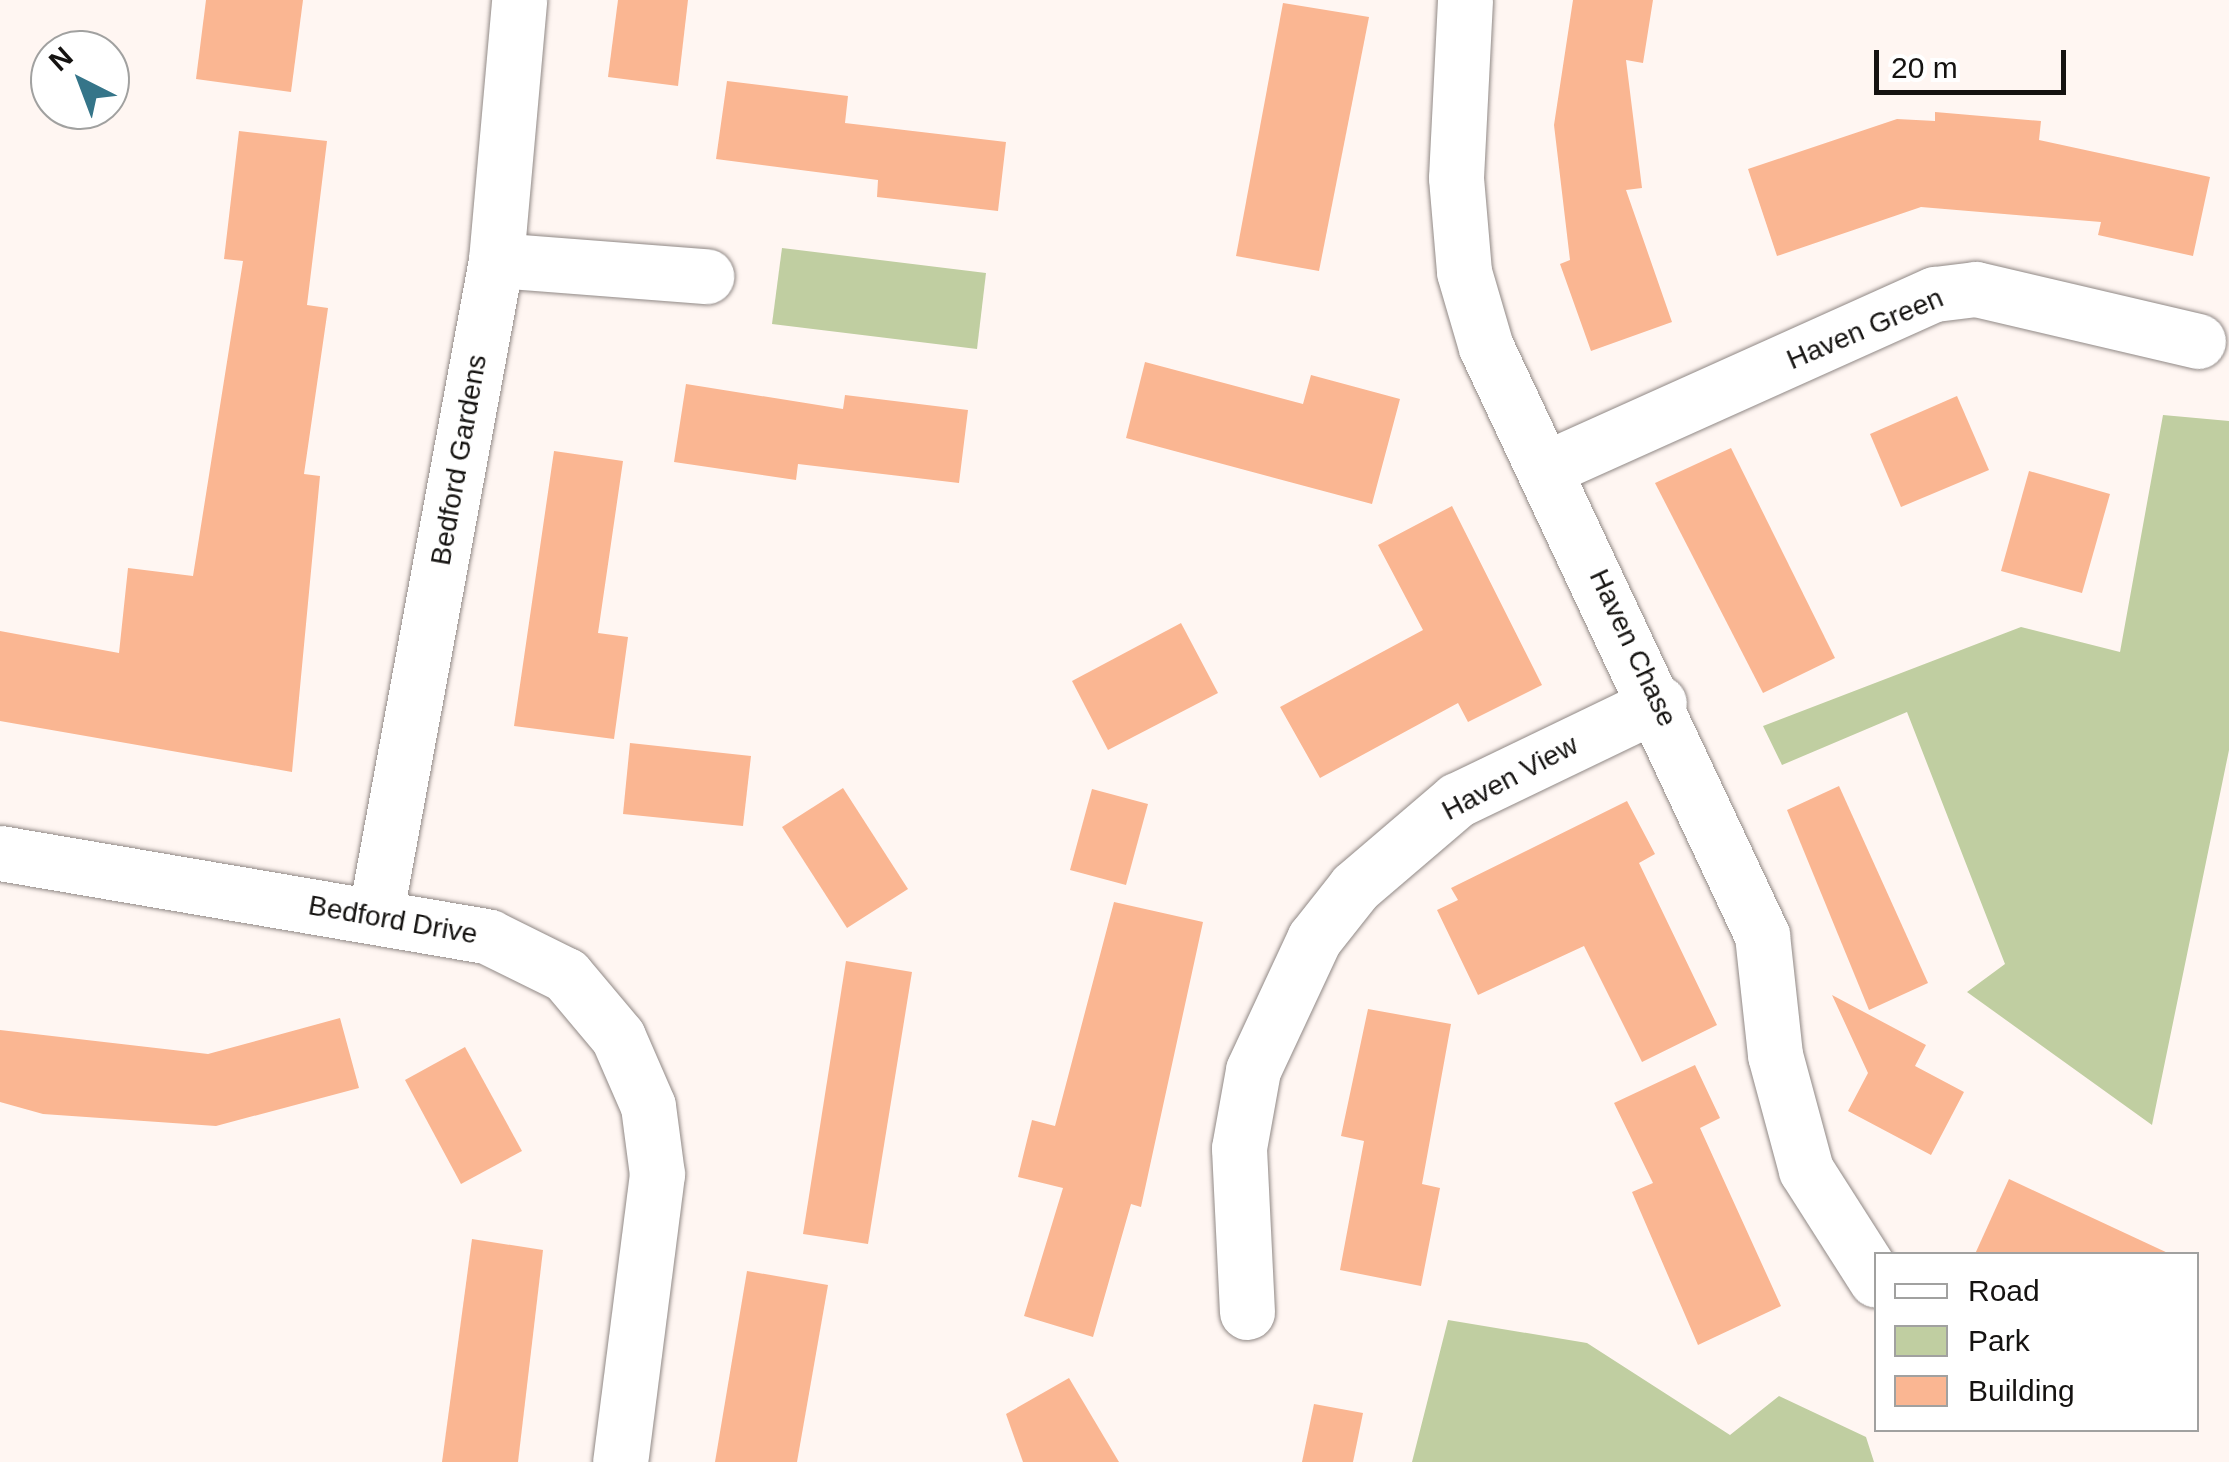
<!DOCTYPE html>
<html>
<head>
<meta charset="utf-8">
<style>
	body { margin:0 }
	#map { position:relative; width:2229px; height:1462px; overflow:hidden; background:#fff6f2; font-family:Arial,sans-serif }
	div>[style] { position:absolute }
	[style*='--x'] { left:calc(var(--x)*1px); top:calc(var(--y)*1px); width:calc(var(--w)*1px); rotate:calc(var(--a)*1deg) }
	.green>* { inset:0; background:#c0cea1 }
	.building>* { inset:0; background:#fab692 }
	.roads { filter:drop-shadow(0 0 2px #918986) drop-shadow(0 0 2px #918986) }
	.minor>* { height:55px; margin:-27.5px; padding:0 27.5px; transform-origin:27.5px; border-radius:27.5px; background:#fff }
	span { translate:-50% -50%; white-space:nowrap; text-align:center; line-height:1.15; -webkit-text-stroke:10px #fff; paint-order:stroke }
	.street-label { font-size:28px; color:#151311 }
	.legend { position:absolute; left:1874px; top:1252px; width:325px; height:180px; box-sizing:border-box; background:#fff; border:2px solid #a1a1a0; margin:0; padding:12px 18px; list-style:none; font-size:30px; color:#151311 }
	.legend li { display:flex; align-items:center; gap:20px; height:50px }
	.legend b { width:50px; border:2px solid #a1a1a0 }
	.north { position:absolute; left:30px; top:30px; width:100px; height:100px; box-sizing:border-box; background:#fff; border:2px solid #a1a1a0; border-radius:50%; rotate:318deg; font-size:28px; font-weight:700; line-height:40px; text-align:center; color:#151311 }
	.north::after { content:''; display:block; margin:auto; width:35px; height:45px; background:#357589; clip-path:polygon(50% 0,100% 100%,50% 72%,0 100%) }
	.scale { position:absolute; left:1874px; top:50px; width:192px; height:45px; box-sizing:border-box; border:5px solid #151311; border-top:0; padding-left:12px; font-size:30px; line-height:35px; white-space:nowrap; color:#151311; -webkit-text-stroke:8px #fff; paint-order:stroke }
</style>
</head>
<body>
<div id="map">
	<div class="green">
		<i style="clip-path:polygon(782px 248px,986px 273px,977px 349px,772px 324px)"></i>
		<i style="clip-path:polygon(2163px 415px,2229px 421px,2229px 750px,2152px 1125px,1967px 992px,2005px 964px,1907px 712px,1782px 765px,1763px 726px,2021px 627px,2120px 652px)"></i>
		<i style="clip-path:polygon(1448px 1320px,1587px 1343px,1730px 1435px,1779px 1396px,1866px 1437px,1874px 1462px,1412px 1462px)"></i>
	</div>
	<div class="building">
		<i style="clip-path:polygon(206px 0,303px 0,291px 92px,196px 79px)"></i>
		<i style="clip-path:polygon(618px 0,688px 0,678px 86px,608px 77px)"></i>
		<i style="clip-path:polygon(1573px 0,1653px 0,1643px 63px,1626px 60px,1642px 188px,1626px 190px,1672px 322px,1591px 351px,1560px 264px,1570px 260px,1554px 125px)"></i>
		<i style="clip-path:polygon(1283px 3px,1369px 17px,1319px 271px,1236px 256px)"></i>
		<i style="clip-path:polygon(727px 81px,848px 96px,845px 123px,1006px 142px,998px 211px,877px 197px,878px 180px,716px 159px)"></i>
		<i style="clip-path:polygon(1935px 112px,2041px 121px,2039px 140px,2210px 177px,2193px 256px,2098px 235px,2101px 222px,1921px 207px,1777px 256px,1748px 169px,1897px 119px,1935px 121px)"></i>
		<i style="clip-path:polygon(239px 131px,327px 141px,307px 305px,328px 308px,304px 474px,320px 476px,292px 772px,0 721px,0 631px,119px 653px,128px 568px,193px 576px,243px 261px,224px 259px)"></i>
		<i style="clip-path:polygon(1145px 362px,1303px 404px,1311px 375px,1400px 399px,1372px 504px,1126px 438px)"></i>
		<i style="clip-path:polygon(686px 384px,843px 409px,845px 395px,968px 410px,959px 483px,798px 464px,796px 480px,674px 462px)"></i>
		<i style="clip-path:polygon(1957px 396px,1989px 470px,1901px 507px,1870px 434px)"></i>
		<i style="clip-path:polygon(1731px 448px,1835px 658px,1763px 693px,1655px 483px)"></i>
		<i style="clip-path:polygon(554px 451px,623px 461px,598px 633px,628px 637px,614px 739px,514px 726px)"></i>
		<i style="clip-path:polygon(2029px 471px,2110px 494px,2082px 593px,2001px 571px)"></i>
		<i style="clip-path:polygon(1452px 506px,1542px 685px,1468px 722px,1458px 703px,1320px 778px,1280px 707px,1423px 630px,1378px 545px)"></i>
		<i style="clip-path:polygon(1181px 623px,1218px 693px,1108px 750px,1072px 681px)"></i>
		<i style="clip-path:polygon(630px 743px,751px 756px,743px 826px,623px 814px)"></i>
		<i style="clip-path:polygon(1839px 786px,1928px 983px,1869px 1010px,1787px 810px)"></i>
		<i style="clip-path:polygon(843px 788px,908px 889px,847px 928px,782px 827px)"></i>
		<i style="clip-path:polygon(1092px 789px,1148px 804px,1126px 885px,1070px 870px)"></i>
		<i style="clip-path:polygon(1627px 801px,1655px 854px,1639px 863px,1717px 1025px,1642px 1062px,1584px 946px,1478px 995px,1437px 910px,1458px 900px,1451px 888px)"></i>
		<i style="clip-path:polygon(1114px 902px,1203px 922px,1141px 1207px,1131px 1204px,1093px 1337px,1024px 1316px,1063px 1188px,1018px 1177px,1032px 1120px,1055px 1126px)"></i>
		<i style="clip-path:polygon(846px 961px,912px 972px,868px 1244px,803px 1234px)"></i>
		<i style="clip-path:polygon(1832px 995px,1926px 1045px,1915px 1066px,1964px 1092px,1931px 1155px,1848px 1111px,1868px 1073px)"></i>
		<i style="clip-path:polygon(1368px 1009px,1451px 1024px,1422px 1184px,1440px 1188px,1421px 1286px,1340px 1270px,1364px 1141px,1341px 1136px)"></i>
		<i style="clip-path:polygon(340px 1018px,359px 1088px,216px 1126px,43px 1114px,0 1102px,0 1030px,208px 1054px)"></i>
		<i style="clip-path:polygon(465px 1047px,522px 1151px,461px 1184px,405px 1080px)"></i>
		<i style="clip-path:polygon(1695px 1065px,1720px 1118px,1700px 1128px,1781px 1306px,1698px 1345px,1632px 1192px,1653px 1183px,1614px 1103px)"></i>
		<i style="clip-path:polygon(2009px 1179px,2170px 1254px,1975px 1254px)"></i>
		<i style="clip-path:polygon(472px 1239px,543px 1250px,518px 1462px,442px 1462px)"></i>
		<i style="clip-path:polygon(747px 1271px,828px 1285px,797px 1462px,715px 1462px)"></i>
		<i style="clip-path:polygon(1069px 1378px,1119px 1462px,1023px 1462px,1006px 1414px)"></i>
		<i style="clip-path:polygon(1314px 1404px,1363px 1413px,1353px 1462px,1302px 1462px)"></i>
	</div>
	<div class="roads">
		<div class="minor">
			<i style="--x:1465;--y:0;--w:178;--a:92.9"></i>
			<i style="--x:1456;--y:178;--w:94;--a:85.1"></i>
			<i style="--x:1464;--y:272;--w:78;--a:73.7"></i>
			<i style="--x:1486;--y:347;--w:650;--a:64.86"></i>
			<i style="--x:1762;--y:935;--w:121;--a:83.8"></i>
			<i style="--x:1775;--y:1055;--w:119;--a:74.9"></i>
			<i style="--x:1806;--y:1170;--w:130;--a:57.5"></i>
			<i style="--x:496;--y:260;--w:211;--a:4.4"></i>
			<i style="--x:1547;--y:468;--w:425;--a:-24.2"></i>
			<i style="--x:1935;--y:294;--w:41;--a:-7"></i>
			<i style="--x:1976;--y:289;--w:228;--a:13.2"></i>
			<i style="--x:0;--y:853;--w:496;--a:9.7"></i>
			<i style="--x:489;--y:937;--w:86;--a:26.3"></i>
			<i style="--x:566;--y:975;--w:81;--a:50"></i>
			<i style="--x:618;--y:1037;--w:75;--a:66.5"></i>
			<i style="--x:648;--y:1106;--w:69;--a:82.5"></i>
			<i style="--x:657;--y:1174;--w:290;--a:97.3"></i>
			<i style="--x:375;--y:917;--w:668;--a:-79.56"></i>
			<i style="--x:496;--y:260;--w:261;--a:-84.9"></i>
			<i style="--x:1247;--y:1312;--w:164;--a:-92.8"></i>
			<i style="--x:1239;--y:1148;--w:79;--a:-79.8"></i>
			<i style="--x:1253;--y:1070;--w:145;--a:-65"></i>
			<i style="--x:1314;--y:939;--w:66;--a:-51.7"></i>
			<i style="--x:1355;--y:887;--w:134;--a:-40.5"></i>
			<i style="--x:1457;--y:800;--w:224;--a:-25.7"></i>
		</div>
	</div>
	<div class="street-label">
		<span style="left:1865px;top:329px;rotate:-23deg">Haven Green</span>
		<span style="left:459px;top:460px;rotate:-80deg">Bedford Gardens</span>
		<span style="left:1633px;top:648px;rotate:65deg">Haven Chase</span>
		<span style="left:1510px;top:778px;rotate:-28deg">Haven View</span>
		<span style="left:393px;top:920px;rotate:10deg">Bedford Drive</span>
	</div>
	<ul class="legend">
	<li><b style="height:12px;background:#fff"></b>Road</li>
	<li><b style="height:28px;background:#c0cea1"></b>Park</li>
	<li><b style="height:28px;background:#fab692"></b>Building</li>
	</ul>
	<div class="north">N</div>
	<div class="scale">20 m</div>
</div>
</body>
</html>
